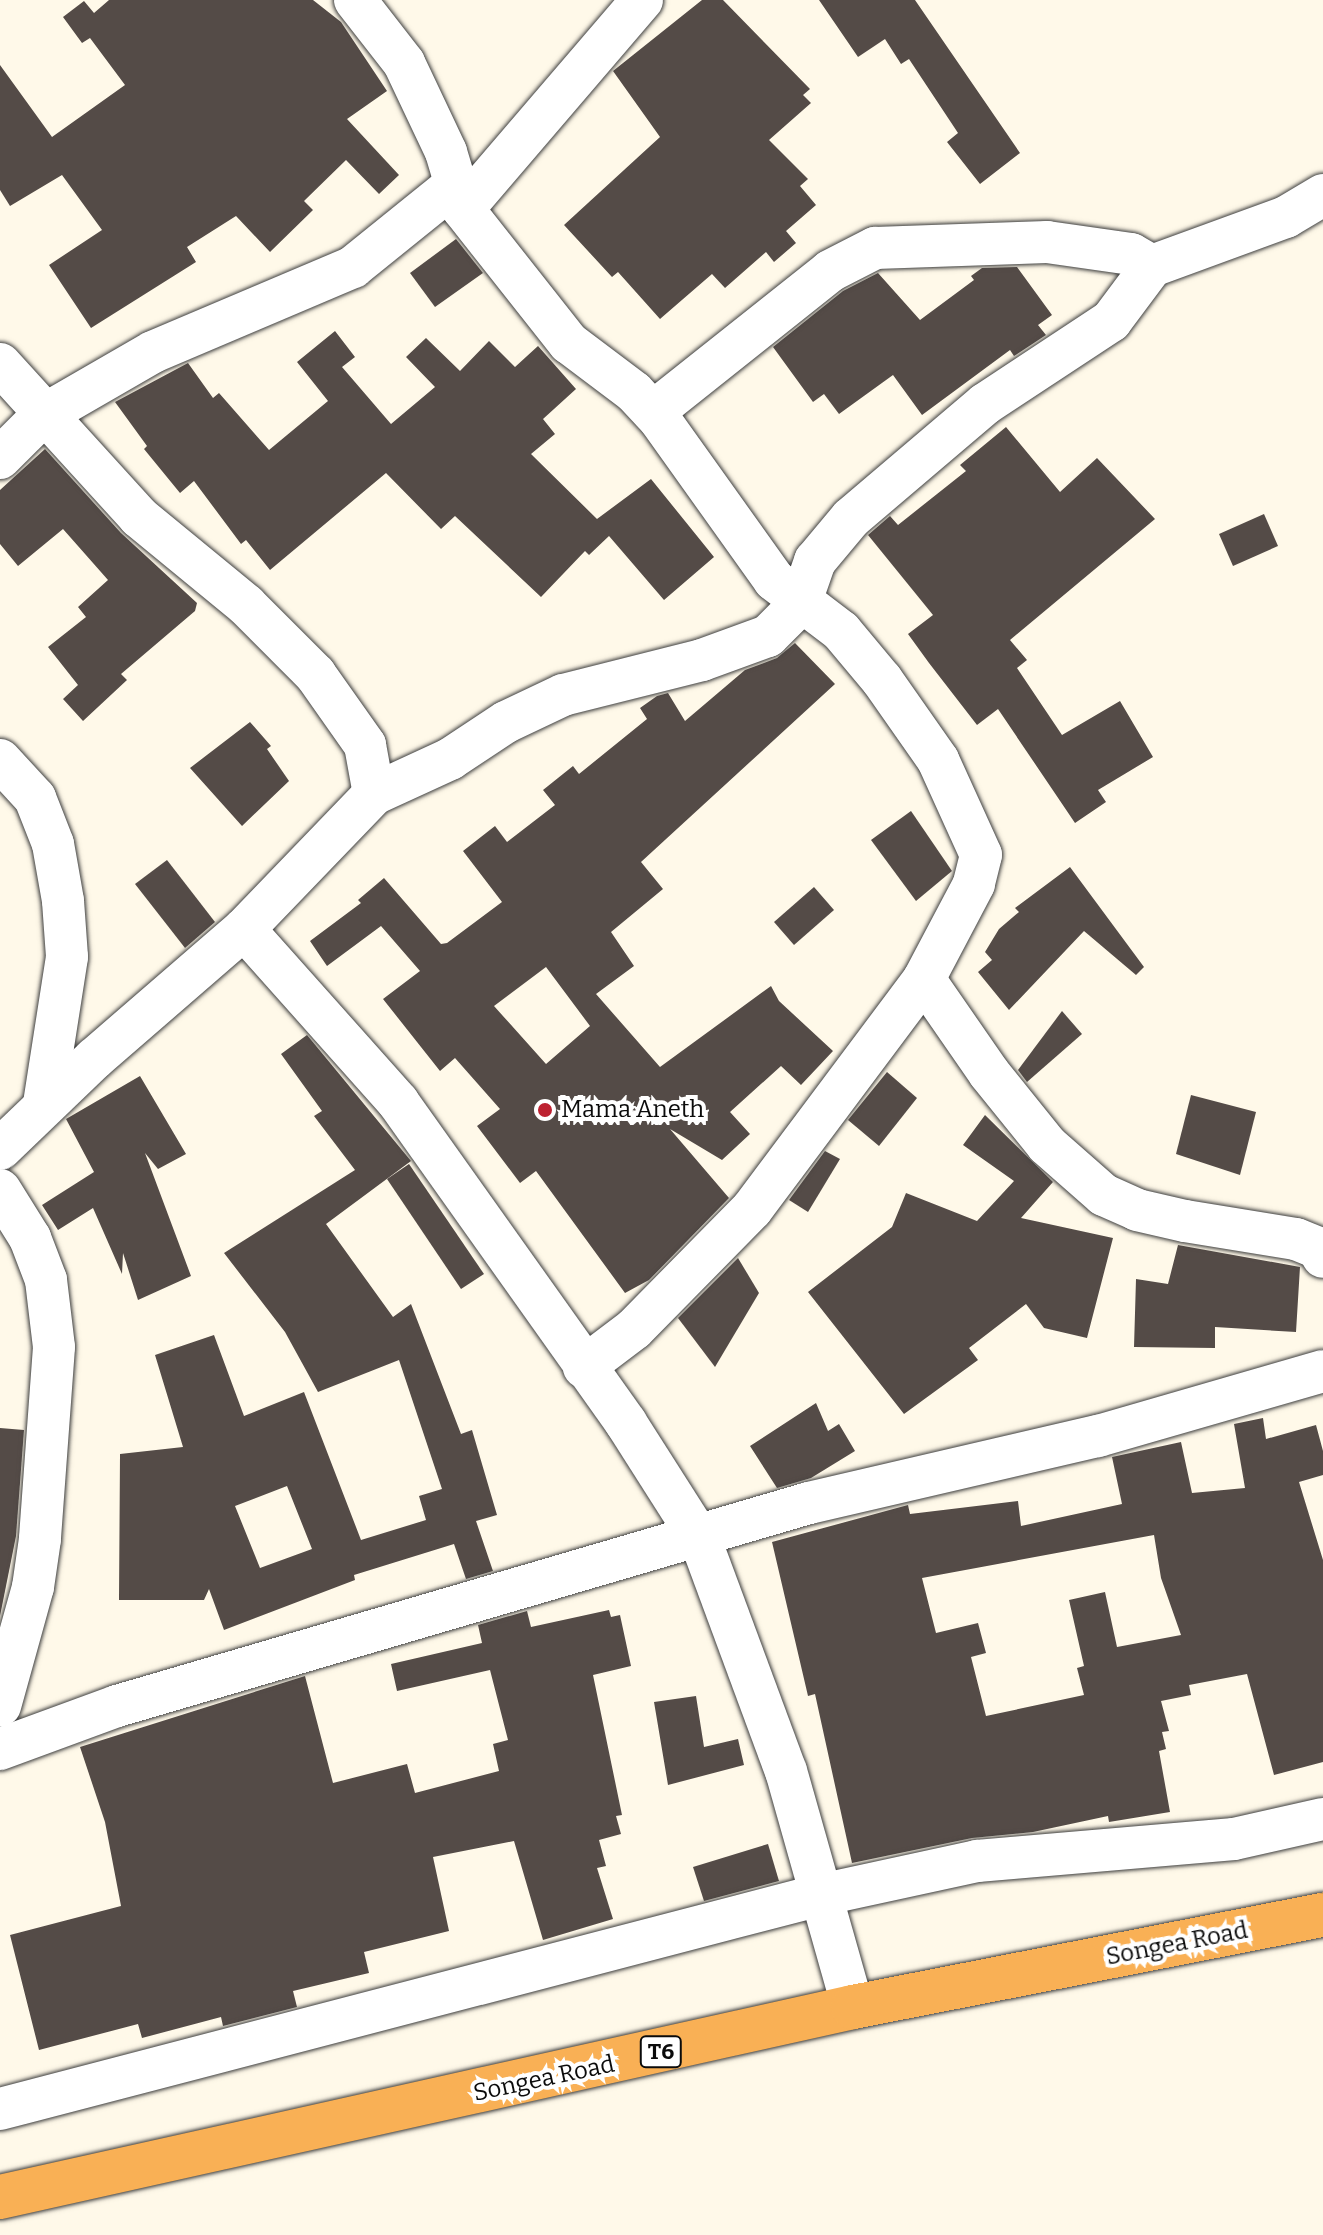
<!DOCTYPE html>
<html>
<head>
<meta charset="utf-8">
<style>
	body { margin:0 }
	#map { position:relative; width:1323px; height:2235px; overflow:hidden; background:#fff9e9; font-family:Bitter,serif }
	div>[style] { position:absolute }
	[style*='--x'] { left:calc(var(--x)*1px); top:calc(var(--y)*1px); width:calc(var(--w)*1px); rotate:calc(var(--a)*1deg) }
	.building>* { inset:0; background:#544b47 }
	.roads { filter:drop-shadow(0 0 2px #3e3e3e) drop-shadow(0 0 2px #3e3e3e) }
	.minor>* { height:42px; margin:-21px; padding:0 21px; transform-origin:21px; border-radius:21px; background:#fff }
	.trunk>* { height:44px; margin:-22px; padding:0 22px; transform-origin:22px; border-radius:22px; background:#f9b055 }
	.dots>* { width:22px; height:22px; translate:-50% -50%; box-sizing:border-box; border:4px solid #fff; border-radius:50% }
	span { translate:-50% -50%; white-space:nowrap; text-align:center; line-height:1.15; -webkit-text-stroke:8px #fff; paint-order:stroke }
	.shield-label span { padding:2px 6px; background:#fff; border:2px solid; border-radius:6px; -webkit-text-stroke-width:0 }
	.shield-label { font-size:22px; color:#0b0b0b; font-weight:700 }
	.poi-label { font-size:24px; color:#0b0b0b }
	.left { translate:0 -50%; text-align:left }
	.street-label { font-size:24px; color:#0b0b0b }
</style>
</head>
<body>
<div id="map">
	<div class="building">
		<i style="clip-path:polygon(109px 0,313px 0,341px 22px,387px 91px,347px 119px,399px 175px,379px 194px,346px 160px,304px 201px,313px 210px,270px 252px,236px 216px,187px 247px,196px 262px,91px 328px,49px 265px,102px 230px,62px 175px,10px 206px,0 190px,0 65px,52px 137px,125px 85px,90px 38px,82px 43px,63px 17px,84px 1px,94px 13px)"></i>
		<i style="clip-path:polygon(702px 0,723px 0,810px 89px,803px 95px,811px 103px,769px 140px,808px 179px,800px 186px,816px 205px,786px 231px,796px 243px,774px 262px,766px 252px,725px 288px,712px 274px,660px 319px,618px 272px,612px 277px,564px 225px,660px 137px,613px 71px)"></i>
		<i style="clip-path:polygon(819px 0,915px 0,1020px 153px,980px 184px,947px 142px,958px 133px,909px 59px,901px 64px,885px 39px,858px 57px)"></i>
		<i style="clip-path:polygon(456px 239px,483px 273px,435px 307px,410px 273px)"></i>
		<i style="clip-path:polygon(1017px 267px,1052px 315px,1038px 325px,1046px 335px,1014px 356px,1010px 350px,922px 415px,893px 375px,839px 414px,824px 394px,813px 402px,773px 347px,843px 291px,878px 273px,920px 320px,974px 280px,971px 276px,982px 268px)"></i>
		<i style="clip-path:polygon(335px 331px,355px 357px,342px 367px,391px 424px,435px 387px,406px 357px,426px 338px,460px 371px,489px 341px,515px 367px,538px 346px,576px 389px,543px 419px,555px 434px,531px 454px,597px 519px,651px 479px,714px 557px,664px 600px,609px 536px,589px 555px,585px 551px,541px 597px,455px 516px,441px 529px,386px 473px,270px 570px,246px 540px,241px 544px,194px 481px,180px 493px,144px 449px,147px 446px,115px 402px,188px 363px,213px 398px,219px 393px,269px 450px,328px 401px,297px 362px)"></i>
		<i style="clip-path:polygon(1006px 427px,1060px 492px,1097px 458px,1155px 519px,1010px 640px,1027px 660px,1017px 668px,1062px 735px,1120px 701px,1153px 757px,1098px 790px,1106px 802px,1075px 823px,998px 709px,977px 725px,929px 663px,908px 634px,933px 615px,868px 535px,890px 516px,898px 525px,966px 471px,960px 465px)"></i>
		<i style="clip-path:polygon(45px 449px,121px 533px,197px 603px,195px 611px,121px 674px,127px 680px,83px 721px,63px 699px,78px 685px,48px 647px,86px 617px,78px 607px,108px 580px,63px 529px,18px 566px,0 544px,0 490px)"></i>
		<i style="clip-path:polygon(1264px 514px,1278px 546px,1233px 566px,1219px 534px)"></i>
		<i style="clip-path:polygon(evenodd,795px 643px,835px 684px,641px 862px,663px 889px,611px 932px,634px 966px,596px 994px,660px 1067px,771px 986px,779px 1001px,833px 1051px,801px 1085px,781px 1066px,730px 1112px,750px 1134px,722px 1160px,670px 1129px,729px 1198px,649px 1280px,625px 1293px,536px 1171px,520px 1183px,477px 1126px,500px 1109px,455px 1058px,440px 1071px,383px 999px,420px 971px,381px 926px,327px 966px,310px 941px,361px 903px,358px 900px,384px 878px,441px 944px,447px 943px,502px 902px,463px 851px,495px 826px,507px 842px,555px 805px,543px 790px,573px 766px,579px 774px,647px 719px,640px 708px,657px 696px,668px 693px,685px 721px,745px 670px,777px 658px,795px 643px,546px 967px,590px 1026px,546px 1064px,494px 1006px,546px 967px)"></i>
		<i style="clip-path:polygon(250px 722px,271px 746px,267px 749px,289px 781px,242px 826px,190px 768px)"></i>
		<i style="clip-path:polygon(911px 811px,952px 871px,916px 901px,871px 840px)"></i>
		<i style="clip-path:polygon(167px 860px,215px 922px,185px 948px,135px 884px)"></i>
		<i style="clip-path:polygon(1070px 867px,1144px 967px,1136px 975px,1084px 931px,1009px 1010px,978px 972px,992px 960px,985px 952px,999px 929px,1019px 912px,1015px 908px)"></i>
		<i style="clip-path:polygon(814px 887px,834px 910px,794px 945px,774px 922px)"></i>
		<i style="clip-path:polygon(1062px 1011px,1082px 1034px,1027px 1082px,1018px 1070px)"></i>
		<i style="clip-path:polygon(evenodd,307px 1035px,411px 1161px,326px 1224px,393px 1317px,411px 1304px,461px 1434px,472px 1430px,497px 1515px,476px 1521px,493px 1571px,466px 1579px,454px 1544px,354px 1575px,355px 1580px,224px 1630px,209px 1589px,204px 1600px,119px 1600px,120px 1454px,183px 1447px,155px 1355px,214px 1335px,244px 1416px,304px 1392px,361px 1540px,426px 1520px,419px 1496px,442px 1489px,399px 1360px,318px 1392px,285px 1332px,224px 1253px,355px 1170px,314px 1116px,322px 1111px,281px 1054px,307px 1035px,287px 1486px,312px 1549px,260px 1568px,235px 1506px,287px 1486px)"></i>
		<i style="clip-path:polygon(887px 1072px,917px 1098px,879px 1146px,848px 1120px)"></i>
		<i style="clip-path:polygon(140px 1076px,186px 1154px,158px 1169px,145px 1153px,191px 1276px,138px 1300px,123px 1253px,122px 1274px,93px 1208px,58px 1230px,42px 1205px,94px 1172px,66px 1119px)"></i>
		<i style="clip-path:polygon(1191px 1095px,1256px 1112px,1240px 1175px,1176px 1154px)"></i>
		<i style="clip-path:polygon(985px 1115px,1053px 1182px,1021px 1218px,1113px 1238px,1087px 1338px,1044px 1328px,1026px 1304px,969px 1348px,978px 1360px,904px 1414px,808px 1292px,892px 1227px,906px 1193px,977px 1221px,1014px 1181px,963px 1145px)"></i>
		<i style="clip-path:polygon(825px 1151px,840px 1159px,808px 1212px,789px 1200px)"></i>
		<i style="clip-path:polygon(409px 1164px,484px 1274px,461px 1289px,387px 1179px)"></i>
		<i style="clip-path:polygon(1178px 1245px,1300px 1267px,1296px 1332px,1215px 1327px,1215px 1348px,1134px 1347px,1136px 1279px,1168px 1284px)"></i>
		<i style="clip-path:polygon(738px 1258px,759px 1293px,715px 1367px,678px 1318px)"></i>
		<i style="clip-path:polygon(816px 1403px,828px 1431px,839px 1424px,855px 1451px,811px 1478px,777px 1488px,750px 1446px)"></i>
		<i style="clip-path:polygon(evenodd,1263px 1418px,1266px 1439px,1316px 1425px,1323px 1451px,1323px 1475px,1299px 1482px,1323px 1560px,1323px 1762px,1274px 1775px,1247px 1674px,1189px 1685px,1191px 1695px,1161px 1701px,1169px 1731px,1162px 1732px,1166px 1749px,1159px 1751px,1170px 1812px,1109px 1822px,1108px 1816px,1033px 1832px,972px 1838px,852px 1863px,815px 1694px,808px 1696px,772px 1542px,908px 1505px,910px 1514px,1018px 1501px,1021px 1526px,1122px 1504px,1112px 1457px,1181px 1442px,1192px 1493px,1245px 1488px,1234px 1424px,1263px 1418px,1154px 1535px,1161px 1578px,1181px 1635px,1117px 1647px,1105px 1592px,1069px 1600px,1084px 1666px,1077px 1668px,1084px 1695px,986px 1716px,971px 1657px,986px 1653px,978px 1623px,936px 1633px,922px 1578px,1154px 1535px)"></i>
		<i style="clip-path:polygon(0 1428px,24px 1430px,16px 1536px,0 1616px)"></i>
		<i style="clip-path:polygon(609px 1610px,611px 1617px,620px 1615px,631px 1666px,593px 1675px,622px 1815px,616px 1816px,621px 1834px,599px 1840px,606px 1866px,597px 1868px,613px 1919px,543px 1940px,514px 1841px,433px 1857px,449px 1931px,364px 1952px,369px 1973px,293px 1991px,297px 2007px,223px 2026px,221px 2017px,142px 2038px,138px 2024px,39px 2050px,10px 1935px,121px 1906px,105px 1822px,80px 1747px,305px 1676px,333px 1783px,407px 1764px,415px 1793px,499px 1771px,493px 1744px,508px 1740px,490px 1670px,397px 1691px,391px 1664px,482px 1643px,478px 1625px,527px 1611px,531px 1627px)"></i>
		<i style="clip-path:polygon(696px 1696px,704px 1747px,738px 1739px,744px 1765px,668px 1785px,654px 1702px)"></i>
		<i style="clip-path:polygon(768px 1844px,779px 1881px,704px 1901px,693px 1867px)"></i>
	</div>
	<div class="roads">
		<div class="minor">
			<i style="--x:355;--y:0;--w:80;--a:52.1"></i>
			<i style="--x:404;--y:63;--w:98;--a:64.7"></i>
			<i style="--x:446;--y:152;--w:59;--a:73.4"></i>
			<i style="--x:463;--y:209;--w:171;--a:51.7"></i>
			<i style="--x:569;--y:343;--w:81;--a:37"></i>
			<i style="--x:634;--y:392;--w:38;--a:47"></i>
			<i style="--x:660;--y:420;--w:196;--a:54.5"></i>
			<i style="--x:774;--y:580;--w:84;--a:37.3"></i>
			<i style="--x:841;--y:631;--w:64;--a:50.1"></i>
			<i style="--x:882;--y:680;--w:98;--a:55"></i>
			<i style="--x:938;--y:760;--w:104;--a:65.6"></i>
			<i style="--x:981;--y:855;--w:30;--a:104"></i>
			<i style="--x:974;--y:884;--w:107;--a:117.8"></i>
			<i style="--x:924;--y:979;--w:287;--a:126.8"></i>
			<i style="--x:752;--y:1209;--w:168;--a:134.5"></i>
			<i style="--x:634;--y:1329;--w:63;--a:142.8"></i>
			<i style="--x:463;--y:209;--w:275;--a:-49.4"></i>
			<i style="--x:0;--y:364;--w:207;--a:47.7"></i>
			<i style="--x:139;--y:517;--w:139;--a:39.4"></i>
			<i style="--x:246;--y:605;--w:98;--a:45"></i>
			<i style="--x:315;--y:674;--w:87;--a:54.8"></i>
			<i style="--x:365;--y:745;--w:50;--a:79.6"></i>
			<i style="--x:374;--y:794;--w:187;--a:133.9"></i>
			<i style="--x:244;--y:929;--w:198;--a:139.1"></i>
			<i style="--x:94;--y:1059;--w:130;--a:136.2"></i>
			<i style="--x:653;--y:412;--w:226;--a:-38.5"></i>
			<i style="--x:830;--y:271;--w:51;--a:-27.1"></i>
			<i style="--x:875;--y:248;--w:172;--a:-2"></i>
			<i style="--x:1047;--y:242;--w:85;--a:8.1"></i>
			<i style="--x:1131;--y:254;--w:24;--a:30"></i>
			<i style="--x:0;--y:458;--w:59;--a:-45"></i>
			<i style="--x:42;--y:416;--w:128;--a:-30"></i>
			<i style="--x:153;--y:352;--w:217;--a:-23"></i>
			<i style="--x:353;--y:267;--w:134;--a:-38.9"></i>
			<i style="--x:0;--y:760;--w:52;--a:47.4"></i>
			<i style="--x:35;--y:798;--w:49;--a:68.6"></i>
			<i style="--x:53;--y:844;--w:58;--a:80"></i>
			<i style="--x:63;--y:901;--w:56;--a:85.9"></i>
			<i style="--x:67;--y:957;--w:149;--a:98.9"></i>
			<i style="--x:374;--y:794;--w:84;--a:-24.7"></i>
			<i style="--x:450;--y:759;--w:67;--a:-33.5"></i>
			<i style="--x:506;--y:722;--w:63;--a:-25.3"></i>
			<i style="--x:563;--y:695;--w:143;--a:-14.1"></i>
			<i style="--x:702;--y:660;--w:70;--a:-20"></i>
			<i style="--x:768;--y:636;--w:45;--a:-45"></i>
			<i style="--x:800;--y:604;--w:46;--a:-70.8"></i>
			<i style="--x:815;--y:561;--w:56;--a:-50.1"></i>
			<i style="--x:851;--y:518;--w:176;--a:-40.4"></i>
			<i style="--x:985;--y:404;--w:151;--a:-33.4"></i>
			<i style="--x:1111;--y:321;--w:69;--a:-53.3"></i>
			<i style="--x:1152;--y:266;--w:143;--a:-20.1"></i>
			<i style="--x:1286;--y:217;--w:43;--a:-30.7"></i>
			<i style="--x:244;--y:929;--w:232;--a:48.3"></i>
			<i style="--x:398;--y:1102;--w:394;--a:54.6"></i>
			<i style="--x:626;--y:1423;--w:138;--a:57.5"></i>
			<i style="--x:700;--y:1539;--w:247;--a:69.7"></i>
			<i style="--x:786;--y:1771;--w:245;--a:74.2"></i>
			<i style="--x:924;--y:979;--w:114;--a:55.3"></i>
			<i style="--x:989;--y:1073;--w:92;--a:51.1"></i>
			<i style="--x:1047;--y:1145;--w:76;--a:41.3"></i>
			<i style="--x:1104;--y:1195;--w:36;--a:24"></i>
			<i style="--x:1137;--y:1210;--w:49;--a:12.9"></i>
			<i style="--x:1185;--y:1221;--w:112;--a:9.2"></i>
			<i style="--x:1296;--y:1239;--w:24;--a:22"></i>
			<i style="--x:1318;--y:1248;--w:10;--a:61"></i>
			<i style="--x:0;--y:1190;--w:57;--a:58"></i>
			<i style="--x:30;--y:1238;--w:45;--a:69.1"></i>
			<i style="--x:46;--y:1280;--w:67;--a:83.2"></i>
			<i style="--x:54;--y:1347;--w:193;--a:94.2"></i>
			<i style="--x:40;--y:1539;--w:49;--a:98.3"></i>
			<i style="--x:33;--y:1587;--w:123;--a:105.5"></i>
			<i style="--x:0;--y:1749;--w:125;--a:-20.2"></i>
			<i style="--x:117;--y:1706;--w:721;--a:-16.35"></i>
			<i style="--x:809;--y:1503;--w:297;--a:-13.1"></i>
			<i style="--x:1098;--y:1436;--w:234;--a:-16.1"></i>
			<i style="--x:0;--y:2109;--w:847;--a:-14.63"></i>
			<i style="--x:820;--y:1895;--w:161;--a:-12.2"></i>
			<i style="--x:977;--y:1861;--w:258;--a:-4.9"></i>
			<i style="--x:1234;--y:1839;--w:91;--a:-12.7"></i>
		</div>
		<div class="trunk">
			<i style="--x:0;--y:2197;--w:874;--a:-12.56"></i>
			<i style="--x:853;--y:2007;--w:479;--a:-11.1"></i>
		</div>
	</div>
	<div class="dots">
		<i style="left:545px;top:1110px;background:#bd2131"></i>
	</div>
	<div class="shield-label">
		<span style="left:661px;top:2052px">T6</span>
	</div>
	<div class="poi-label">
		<span class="left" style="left:561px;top:1110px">Mama Aneth</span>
	</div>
	<div class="street-label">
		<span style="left:1177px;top:1944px;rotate:-11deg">Songea Road</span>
		<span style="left:544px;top:2079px;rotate:-12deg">Songea Road</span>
	</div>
</div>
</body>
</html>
